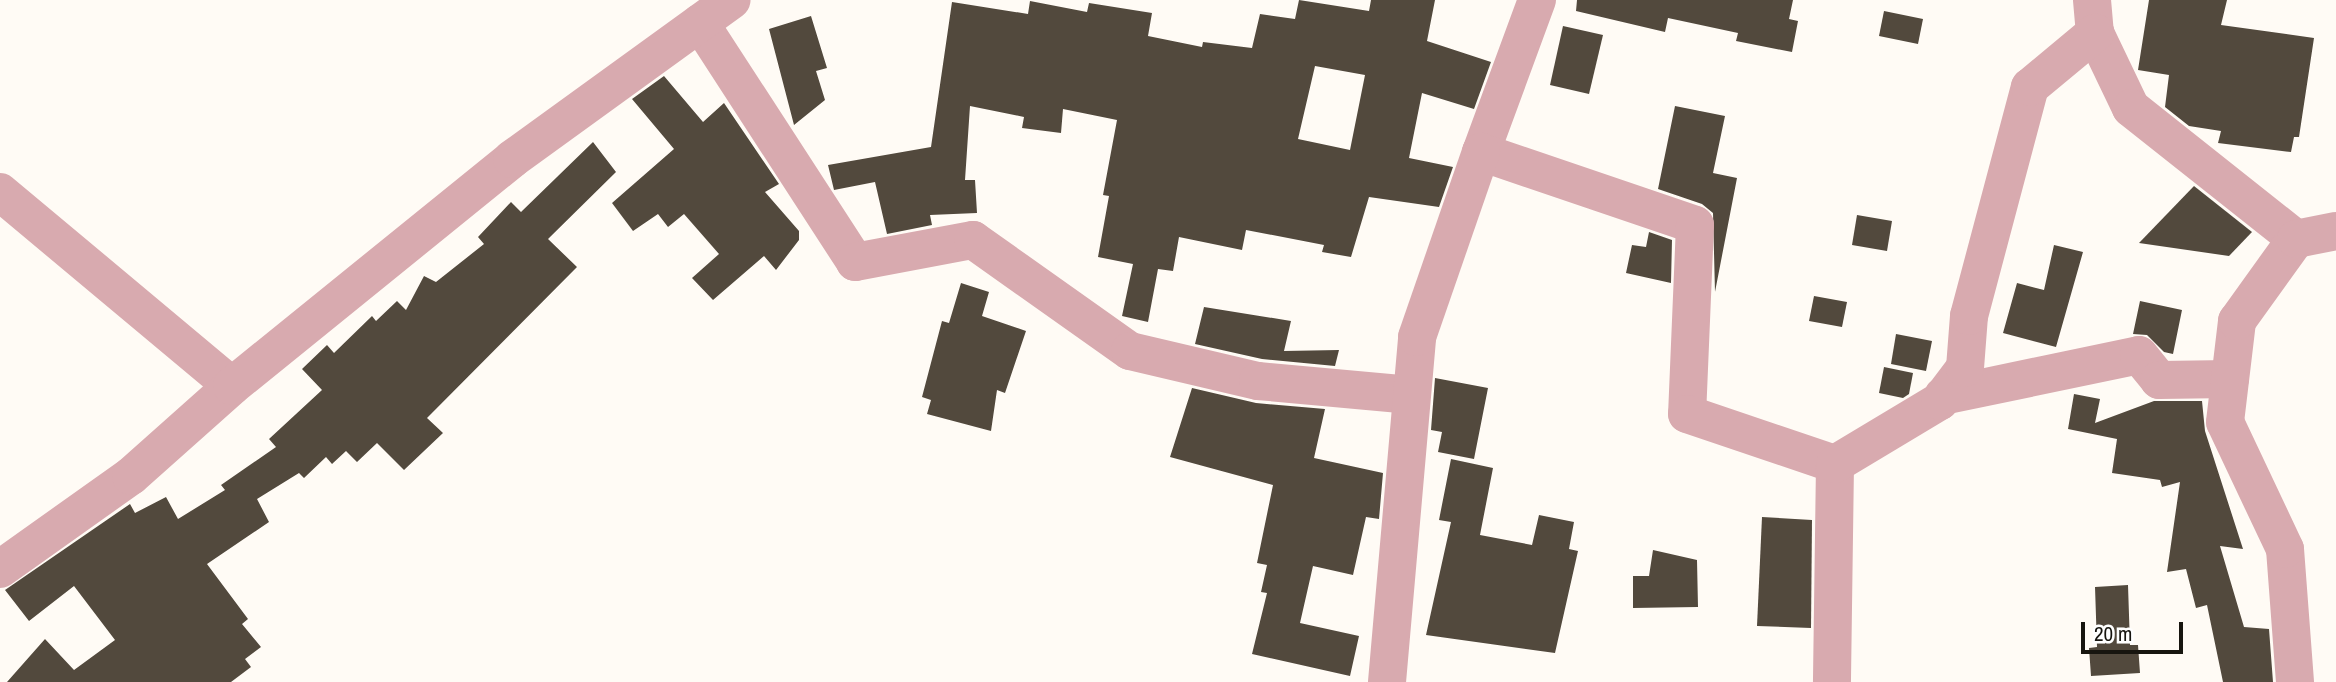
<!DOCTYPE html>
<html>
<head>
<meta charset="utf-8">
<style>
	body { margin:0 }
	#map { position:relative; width:2336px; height:682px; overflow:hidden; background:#fffbf5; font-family:"Archivo Narrow",sans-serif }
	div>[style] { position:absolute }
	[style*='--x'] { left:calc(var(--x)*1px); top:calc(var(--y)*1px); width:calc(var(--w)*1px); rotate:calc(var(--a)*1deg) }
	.building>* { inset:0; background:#52493d }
	.minor>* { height:38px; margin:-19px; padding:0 19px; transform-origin:19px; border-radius:19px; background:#d8aaaf }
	span { translate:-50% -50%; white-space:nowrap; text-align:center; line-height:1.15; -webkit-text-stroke:7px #fff; paint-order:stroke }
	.scale { position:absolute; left:2081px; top:622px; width:102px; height:32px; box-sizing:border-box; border:4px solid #17150f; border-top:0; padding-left:9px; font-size:21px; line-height:24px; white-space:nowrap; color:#17150f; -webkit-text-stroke:5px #fff; paint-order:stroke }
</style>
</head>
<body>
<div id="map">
	<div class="building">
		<i style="clip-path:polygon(evenodd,1299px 0,1369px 11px,1371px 0,1435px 0,1427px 41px,1491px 62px,1474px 109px,1422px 93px,1409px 158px,1453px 167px,1439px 207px,1369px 197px,1351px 257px,1322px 252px,1324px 245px,1246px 230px,1242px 250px,1179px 237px,1173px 271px,1158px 269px,1148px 322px,1122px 316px,1133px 264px,1098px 257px,1109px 196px,1103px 195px,1117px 120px,1063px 109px,1061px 133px,1022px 128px,1024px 117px,970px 106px,965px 180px,975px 180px,977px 213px,930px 215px,932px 225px,887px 234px,875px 182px,834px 190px,828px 165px,931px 147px,952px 2px,1028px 14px,1030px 1px,1087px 12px,1089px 3px,1152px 13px,1148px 36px,1202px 47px,1203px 42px,1252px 48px,1260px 14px,1295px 19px,1299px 0,1315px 66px,1365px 75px,1350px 150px,1298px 139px,1315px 66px)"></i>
		<i style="clip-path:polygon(1577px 0,1793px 0,1789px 19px,1798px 21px,1792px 52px,1736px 41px,1738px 33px,1668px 18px,1665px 32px,1576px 11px)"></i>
		<i style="clip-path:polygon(2149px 0,2227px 0,2221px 25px,2314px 38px,2299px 137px,2294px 137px,2291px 152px,2218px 143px,2221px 131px,2189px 126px,2165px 107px,2169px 75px,2138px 70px)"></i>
		<i style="clip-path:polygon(1884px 11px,1923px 19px,1918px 44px,1879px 36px)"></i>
		<i style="clip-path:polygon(811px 16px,827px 68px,816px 71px,825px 100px,794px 125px,769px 29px)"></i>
		<i style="clip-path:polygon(1563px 26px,1603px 35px,1589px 94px,1550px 85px)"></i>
		<i style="clip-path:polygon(664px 76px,703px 122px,724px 103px,779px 184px,765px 192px,799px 231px,799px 240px,776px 270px,764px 256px,713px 300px,692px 278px,719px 254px,684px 214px,668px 227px,658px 214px,633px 231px,612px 203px,674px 149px,632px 99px)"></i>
		<i style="clip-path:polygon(1675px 106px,1725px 116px,1713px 173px,1737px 178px,1715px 292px,1713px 213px,1702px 204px,1658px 189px)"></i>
		<i style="clip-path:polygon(593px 142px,616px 172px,548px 239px,577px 267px,427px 418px,443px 433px,404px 470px,377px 443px,357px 462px,346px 451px,332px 464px,326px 457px,304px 478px,299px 473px,257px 499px,269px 522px,207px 564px,248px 619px,242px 624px,261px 647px,245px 659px,251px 667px,231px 682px,7px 682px,45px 639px,74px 670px,115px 640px,74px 586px,29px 621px,5px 590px,130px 504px,135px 513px,166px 497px,178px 519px,225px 490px,221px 485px,276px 447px,269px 439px,322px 390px,302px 369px,327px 345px,334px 353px,372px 316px,376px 321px,397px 301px,406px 310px,424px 276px,436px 282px,484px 244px,478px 237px,511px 202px,521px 212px)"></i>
		<i style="clip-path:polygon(2194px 186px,2252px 232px,2229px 256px,2139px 243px)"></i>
		<i style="clip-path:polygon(1857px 215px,1892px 221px,1887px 251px,1852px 245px)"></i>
		<i style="clip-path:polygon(1649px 232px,1672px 240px,1671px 283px,1626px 273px,1632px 245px,1646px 247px)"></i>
		<i style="clip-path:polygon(2054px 245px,2083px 252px,2056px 347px,2003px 333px,2017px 283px,2044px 290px)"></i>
		<i style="clip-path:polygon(961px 283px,989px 292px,982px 316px,1026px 331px,1005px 393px,997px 390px,991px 431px,927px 414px,931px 400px,922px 397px,942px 321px,949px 323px)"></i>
		<i style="clip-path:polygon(1814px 296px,1847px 302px,1842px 327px,1809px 321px)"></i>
		<i style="clip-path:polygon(2140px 301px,2182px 310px,2173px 354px,2164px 352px,2147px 335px,2133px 334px)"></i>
		<i style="clip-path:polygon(1204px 307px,1291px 321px,1284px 351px,1339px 350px,1335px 366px,1262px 359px,1195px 344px)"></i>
		<i style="clip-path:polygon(1896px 334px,1932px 341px,1926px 371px,1891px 364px)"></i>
		<i style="clip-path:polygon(1884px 367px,1913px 373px,1909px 394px,1903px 398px,1879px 393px)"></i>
		<i style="clip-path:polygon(1435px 378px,1488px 388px,1474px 459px,1438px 452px,1442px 432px,1431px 430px)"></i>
		<i style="clip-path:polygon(1192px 388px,1256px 403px,1325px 409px,1314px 458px,1383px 473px,1379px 519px,1366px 517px,1353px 575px,1313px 566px,1300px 623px,1359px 636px,1350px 676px,1252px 654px,1267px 593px,1261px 592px,1267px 565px,1257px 563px,1273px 485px,1170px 457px)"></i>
		<i style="clip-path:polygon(2074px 394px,2100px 399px,2095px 423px,2154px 401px,2202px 401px,2205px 431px,2243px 549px,2220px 546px,2244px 627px,2269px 629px,2273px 682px,2223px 682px,2207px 605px,2196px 608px,2186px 569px,2167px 572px,2180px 482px,2162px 487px,2160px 480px,2112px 473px,2117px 439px,2068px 429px)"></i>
		<i style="clip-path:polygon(1451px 459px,1493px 468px,1480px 535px,1532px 545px,1539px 515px,1574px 522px,1569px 549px,1578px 551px,1555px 653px,1426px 635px,1451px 522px,1439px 520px)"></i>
		<i style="clip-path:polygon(1762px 517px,1812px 520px,1811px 628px,1757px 626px)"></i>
		<i style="clip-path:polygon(1653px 550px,1697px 560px,1698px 607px,1633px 608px,1633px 576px,1649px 576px)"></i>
		<i style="clip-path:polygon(2128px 585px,2130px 645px,2138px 645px,2140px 673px,2091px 676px,2089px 648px,2097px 647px,2095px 587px)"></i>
	</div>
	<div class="minor">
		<i style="--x:1537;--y:0;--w:162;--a:110.2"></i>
		<i style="--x:1481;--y:152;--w:226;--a:18.8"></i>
		<i style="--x:1695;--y:225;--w:189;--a:92.4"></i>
		<i style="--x:1687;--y:414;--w:156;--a:18.7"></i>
		<i style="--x:1835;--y:464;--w:218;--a:90.8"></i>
		<i style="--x:2092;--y:0;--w:33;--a:85"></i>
		<i style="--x:2095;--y:33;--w:83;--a:64.4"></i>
		<i style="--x:2131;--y:108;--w:211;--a:38.4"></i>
		<i style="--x:700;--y:23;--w:285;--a:57"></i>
		<i style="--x:855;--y:262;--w:120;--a:-10.6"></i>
		<i style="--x:973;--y:240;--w:192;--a:35.3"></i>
		<i style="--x:1130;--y:351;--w:131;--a:13.2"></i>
		<i style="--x:1258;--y:381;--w:154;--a:5.2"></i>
		<i style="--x:0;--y:192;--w:302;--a:39.9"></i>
		<i style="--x:1943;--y:396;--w:200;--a:-11.8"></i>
		<i style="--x:2139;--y:355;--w:32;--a:51"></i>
		<i style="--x:2159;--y:380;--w:71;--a:-0.8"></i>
		<i style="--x:1835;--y:464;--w:122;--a:-31"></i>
		<i style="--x:1940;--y:401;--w:41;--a:-52.9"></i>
		<i style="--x:1965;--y:368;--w:52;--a:-85.6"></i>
		<i style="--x:1969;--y:316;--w:237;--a:-75.1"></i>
		<i style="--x:2030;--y:87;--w:85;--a:-39.7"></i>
		<i style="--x:0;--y:569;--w:161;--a:-35.4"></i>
		<i style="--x:131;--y:476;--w:135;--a:-41.7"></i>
		<i style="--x:232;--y:386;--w:360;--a:-39"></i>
		<i style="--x:512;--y:159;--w:271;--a:-35.9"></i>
		<i style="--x:1387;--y:682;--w:346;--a:-85"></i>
		<i style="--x:1417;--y:337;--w:196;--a:-70.9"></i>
		<i style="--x:2295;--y:682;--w:133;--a:-94.3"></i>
		<i style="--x:2285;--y:549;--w:140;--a:-115.3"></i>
		<i style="--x:2225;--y:422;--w:102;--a:-83.2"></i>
		<i style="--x:2237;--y:321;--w:101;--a:-54.3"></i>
		<i style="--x:2296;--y:239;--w:41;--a:-11.3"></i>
	</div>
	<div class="scale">20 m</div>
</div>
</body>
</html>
